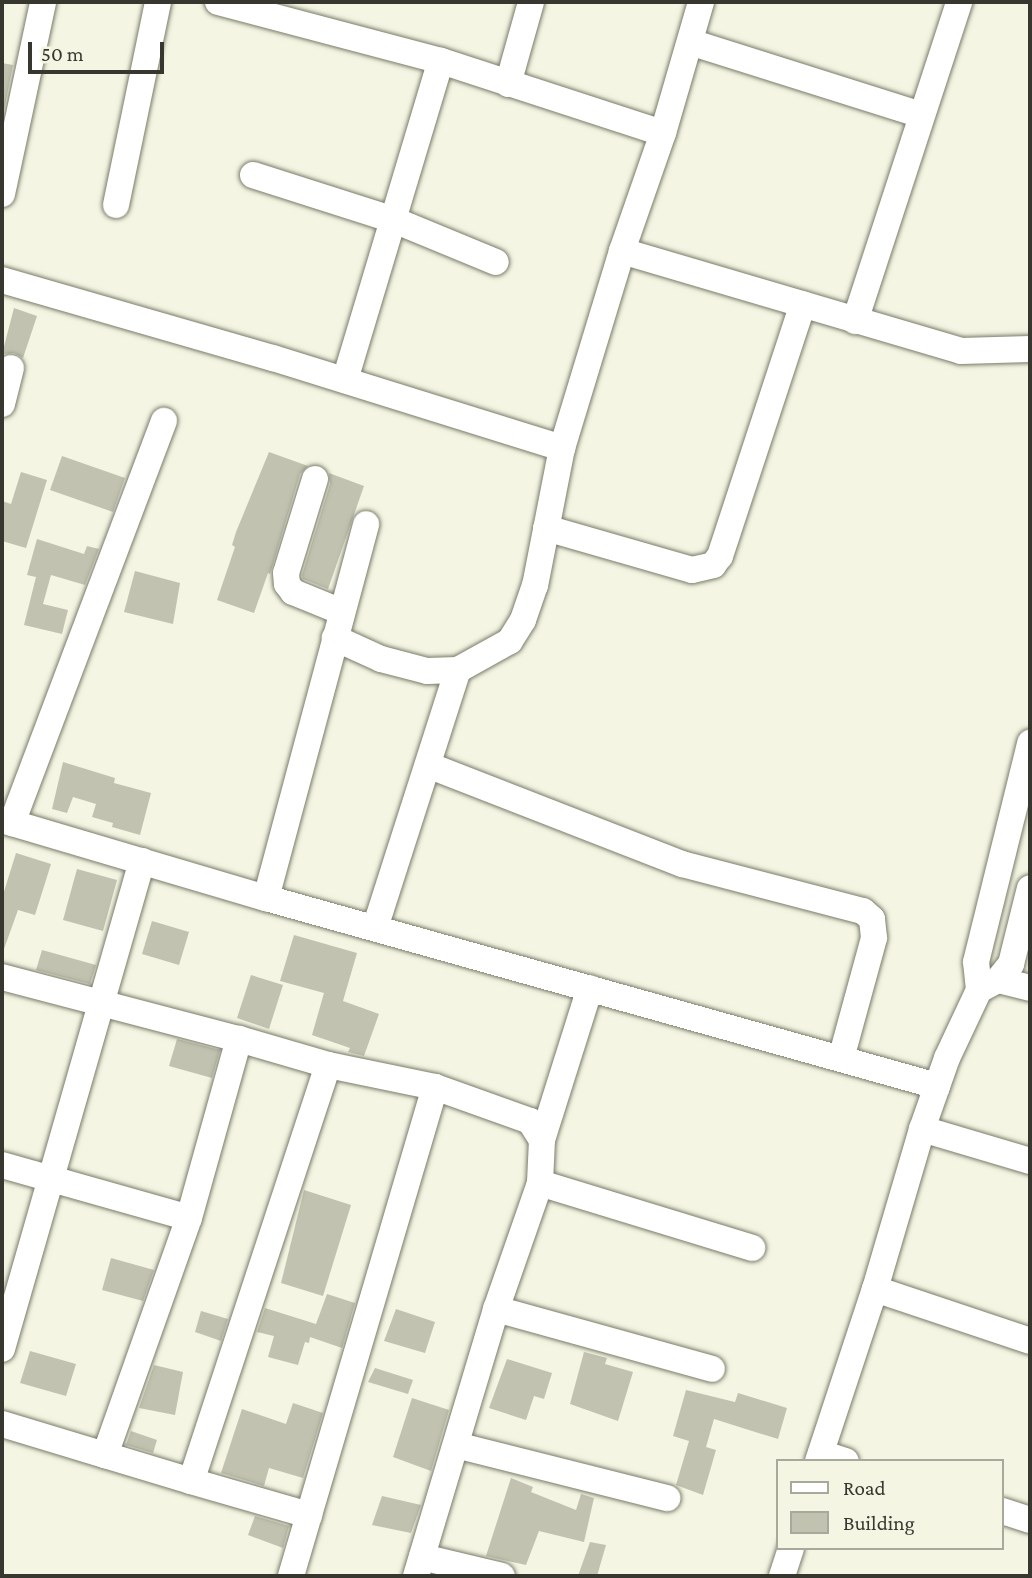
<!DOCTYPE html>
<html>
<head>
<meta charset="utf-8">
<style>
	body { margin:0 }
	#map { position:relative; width:1032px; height:1578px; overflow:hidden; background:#f4f5e2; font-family:"Crimson Pro",serif }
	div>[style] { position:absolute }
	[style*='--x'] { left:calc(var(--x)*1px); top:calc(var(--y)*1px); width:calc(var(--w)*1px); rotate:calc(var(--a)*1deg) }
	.building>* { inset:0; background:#c2c2b1 }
	.roads { filter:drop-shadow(0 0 2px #7a7b6a) drop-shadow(0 0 2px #7a7b6a) }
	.minor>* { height:26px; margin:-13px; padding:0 13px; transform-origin:13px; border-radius:13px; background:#fff }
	span { translate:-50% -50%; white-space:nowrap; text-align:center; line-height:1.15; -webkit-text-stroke:5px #f4f5e2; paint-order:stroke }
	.frame { position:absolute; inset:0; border:4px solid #373730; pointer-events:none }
	.legend { position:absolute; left:776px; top:1459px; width:228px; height:91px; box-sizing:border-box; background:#f4f5e2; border:2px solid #a8a99b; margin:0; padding:9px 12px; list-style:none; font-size:21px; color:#373730 }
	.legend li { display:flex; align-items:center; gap:14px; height:35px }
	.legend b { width:35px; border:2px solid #a8a99b }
	.scale { position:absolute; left:28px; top:42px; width:136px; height:32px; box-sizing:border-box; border:4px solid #373730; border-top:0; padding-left:9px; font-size:21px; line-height:24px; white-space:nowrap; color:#373730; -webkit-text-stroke:5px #f4f5e2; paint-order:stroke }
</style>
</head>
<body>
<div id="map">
	<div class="building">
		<i style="clip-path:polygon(2px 63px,13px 65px,2px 120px)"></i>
		<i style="clip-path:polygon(14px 308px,37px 316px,23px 358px,14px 353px,2px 354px)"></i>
		<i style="clip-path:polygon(269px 452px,308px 466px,300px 474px,270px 574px,268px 573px,254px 613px,217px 600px,235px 547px,232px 545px,236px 532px)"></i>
		<i style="clip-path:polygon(62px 456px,125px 478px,113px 512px,50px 490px)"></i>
		<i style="clip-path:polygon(21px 472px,47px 480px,26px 548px,2px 541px,2px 501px,11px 504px)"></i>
		<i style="clip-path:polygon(329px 473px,364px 486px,328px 589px,303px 579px,302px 575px,330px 484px)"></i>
		<i style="clip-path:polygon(37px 539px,84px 554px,87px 546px,99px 549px,85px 585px,51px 575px,43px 604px,68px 610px,62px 634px,24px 625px,36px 577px,27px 575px)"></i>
		<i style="clip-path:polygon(135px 571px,180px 583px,173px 624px,124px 612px)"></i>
		<i style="clip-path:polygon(63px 762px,115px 778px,114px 783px,151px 793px,140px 835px,112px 827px,113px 823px,92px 817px,96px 804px,73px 797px,67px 813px,52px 809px)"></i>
		<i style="clip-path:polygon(16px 853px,51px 864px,35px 915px,18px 910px,4px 949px,2px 898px)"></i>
		<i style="clip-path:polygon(77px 869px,117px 880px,103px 931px,63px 920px)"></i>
		<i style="clip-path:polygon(152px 921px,189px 932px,179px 965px,142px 954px)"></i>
		<i style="clip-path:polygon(294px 935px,357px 953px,343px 1001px,379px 1014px,364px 1056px,348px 1052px,350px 1048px,312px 1035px,324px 993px,280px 981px)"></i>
		<i style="clip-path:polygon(42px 950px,96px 965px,90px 984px,36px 970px)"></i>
		<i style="clip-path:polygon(251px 975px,283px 985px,269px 1029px,237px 1018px)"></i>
		<i style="clip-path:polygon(177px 1039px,220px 1050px,212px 1078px,169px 1066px)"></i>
		<i style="clip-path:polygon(304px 1190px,351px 1205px,323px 1296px,281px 1283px)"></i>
		<i style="clip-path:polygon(111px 1258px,154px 1270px,143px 1301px,102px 1290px)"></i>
		<i style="clip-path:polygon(327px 1294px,355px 1303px,342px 1348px,310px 1337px,309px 1343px,305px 1342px,298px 1365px,268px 1357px,274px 1336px,257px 1332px,265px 1308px,316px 1324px)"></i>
		<i style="clip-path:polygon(396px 1309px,435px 1322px,425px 1353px,384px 1341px)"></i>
		<i style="clip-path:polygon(201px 1311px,228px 1319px,221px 1341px,195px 1332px)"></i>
		<i style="clip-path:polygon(30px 1351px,76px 1364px,66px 1396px,20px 1383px)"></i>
		<i style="clip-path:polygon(584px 1352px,607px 1358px,605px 1364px,633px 1372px,618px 1421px,570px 1404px)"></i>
		<i style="clip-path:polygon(507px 1359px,552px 1373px,544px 1399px,534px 1396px,526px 1420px,489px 1408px)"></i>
		<i style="clip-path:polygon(154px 1365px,183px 1372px,175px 1415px,139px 1408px)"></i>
		<i style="clip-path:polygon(375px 1368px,413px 1380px,408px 1394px,368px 1382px)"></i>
		<i style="clip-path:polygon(686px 1390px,735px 1402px,738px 1393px,787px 1408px,778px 1439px,714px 1419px,706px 1447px,716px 1450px,703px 1495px,676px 1485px,689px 1441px,673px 1436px)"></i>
		<i style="clip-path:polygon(412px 1398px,449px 1410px,431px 1471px,393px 1457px)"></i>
		<i style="clip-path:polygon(293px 1403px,323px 1413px,303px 1478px,269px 1468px,264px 1486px,221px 1473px,242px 1409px,286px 1424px)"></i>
		<i style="clip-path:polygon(131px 1431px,157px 1440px,153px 1453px,126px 1445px)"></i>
		<i style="clip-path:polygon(511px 1478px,533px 1487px,531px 1492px,576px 1510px,581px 1494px,594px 1498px,584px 1542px,539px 1531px,526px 1565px,486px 1556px)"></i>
		<i style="clip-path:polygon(382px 1496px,421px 1505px,411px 1533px,372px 1525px)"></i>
		<i style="clip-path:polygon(255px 1516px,289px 1526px,283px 1548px,248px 1535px)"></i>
		<i style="clip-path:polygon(590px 1542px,606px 1545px,597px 1576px,578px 1576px)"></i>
	</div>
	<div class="roads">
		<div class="minor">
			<i style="--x:218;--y:2;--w:231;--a:14.8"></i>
			<i style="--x:690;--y:42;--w:243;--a:17.5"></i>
			<i style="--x:508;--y:84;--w:85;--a:-74.3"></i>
			<i style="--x:663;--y:133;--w:136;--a:-73.8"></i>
			<i style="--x:253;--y:175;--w:148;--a:17.7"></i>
			<i style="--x:394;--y:220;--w:110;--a:22.4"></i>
			<i style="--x:2;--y:194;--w:196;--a:-77.9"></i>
			<i style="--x:116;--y:205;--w:207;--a:-78.3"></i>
			<i style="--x:622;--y:251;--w:353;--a:16.4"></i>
			<i style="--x:961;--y:351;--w:69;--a:-1.7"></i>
			<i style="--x:2;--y:280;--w:282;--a:16.1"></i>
			<i style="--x:273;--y:358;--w:303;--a:17.3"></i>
			<i style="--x:562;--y:448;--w:140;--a:101.1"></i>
			<i style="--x:535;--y:585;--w:37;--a:109"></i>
			<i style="--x:523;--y:620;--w:25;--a:122"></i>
			<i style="--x:510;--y:641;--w:60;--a:150.9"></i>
			<i style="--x:458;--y:670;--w:31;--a:178"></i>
			<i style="--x:427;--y:671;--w:48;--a:-165.4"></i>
			<i style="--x:381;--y:659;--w:51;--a:-155.5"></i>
			<i style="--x:855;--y:321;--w:336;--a:-71.9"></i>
			<i style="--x:345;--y:380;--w:333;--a:-73.3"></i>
			<i style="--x:441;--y:61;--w:233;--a:18"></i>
			<i style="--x:663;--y:133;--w:125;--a:109.2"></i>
			<i style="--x:622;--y:251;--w:206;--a:106.9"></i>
			<i style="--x:2;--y:404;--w:37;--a:-76"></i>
			<i style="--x:315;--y:479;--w:98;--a:107.1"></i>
			<i style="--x:286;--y:573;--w:11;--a:85"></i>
			<i style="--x:287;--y:584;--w:10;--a:53"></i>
			<i style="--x:293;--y:592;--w:53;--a:22.2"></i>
			<i style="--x:546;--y:528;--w:152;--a:16"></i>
			<i style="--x:692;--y:570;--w:22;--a:-13"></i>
			<i style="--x:713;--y:565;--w:11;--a:-52"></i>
			<i style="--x:720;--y:556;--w:265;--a:-71.8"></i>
			<i style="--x:428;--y:765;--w:273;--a:21.3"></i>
			<i style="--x:682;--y:864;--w:187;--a:14.6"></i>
			<i style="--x:863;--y:911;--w:12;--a:42"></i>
			<i style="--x:872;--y:919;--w:19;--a:84"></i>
			<i style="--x:874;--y:938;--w:125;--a:105.3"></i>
			<i style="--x:2;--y:820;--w:275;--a:16.5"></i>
			<i style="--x:266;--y:898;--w:697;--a:15.65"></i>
			<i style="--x:12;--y:823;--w:430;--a:-69.3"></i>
			<i style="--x:266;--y:898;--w:387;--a:-75"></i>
			<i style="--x:375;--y:928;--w:271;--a:-72.2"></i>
			<i style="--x:2;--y:977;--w:245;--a:14.7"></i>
			<i style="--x:239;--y:1039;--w:93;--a:16.3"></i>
			<i style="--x:328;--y:1065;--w:438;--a:108.2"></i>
			<i style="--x:191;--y:1481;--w:90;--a:-163.2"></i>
			<i style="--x:105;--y:1455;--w:251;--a:-70.5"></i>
			<i style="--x:189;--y:1218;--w:186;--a:-74.4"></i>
			<i style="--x:998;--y:980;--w:33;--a:14"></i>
			<i style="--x:979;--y:990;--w:21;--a:-28"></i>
			<i style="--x:998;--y:980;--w:21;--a:-51"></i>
			<i style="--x:1011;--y:964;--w:78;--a:-76"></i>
			<i style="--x:435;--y:1087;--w:101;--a:19.7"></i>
			<i style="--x:530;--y:1121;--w:22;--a:58"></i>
			<i style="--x:542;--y:1140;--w:43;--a:92.7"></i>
			<i style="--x:540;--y:1183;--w:133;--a:109.2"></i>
			<i style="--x:922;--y:1129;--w:113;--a:16.5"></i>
			<i style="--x:542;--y:1140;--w:159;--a:-72.5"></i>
			<i style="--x:2;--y:1165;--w:194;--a:15.8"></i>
			<i style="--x:540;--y:1183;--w:222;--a:17"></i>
			<i style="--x:875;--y:1289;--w:163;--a:18.5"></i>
			<i style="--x:2;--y:1349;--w:508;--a:-73.99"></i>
			<i style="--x:2;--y:1424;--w:108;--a:16.8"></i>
			<i style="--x:456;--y:1445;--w:218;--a:14.1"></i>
			<i style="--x:821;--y:1453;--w:26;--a:18"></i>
			<i style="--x:818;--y:1461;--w:181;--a:-71.7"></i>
			<i style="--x:875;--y:1289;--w:167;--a:-73.6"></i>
			<i style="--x:922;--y:1129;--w:75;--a:-70.6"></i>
			<i style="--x:947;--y:1058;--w:75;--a:-64.8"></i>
			<i style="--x:979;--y:990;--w:28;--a:-96"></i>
			<i style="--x:976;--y:962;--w:226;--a:-76.1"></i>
			<i style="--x:191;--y:1481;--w:123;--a:16.1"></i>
			<i style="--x:1002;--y:1511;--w:29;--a:18"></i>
			<i style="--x:422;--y:1557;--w:82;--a:13.4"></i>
			<i style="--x:291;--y:1576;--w:510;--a:-73.59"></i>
			<i style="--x:435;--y:1087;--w:109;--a:-168.4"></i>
			<i style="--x:416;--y:1576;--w:279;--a:-73.3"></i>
			<i style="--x:496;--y:1309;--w:224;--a:15.5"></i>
			<i style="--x:782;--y:1576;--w:29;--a:-72"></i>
		</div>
	</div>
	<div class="frame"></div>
	<ul class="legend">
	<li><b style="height:9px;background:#fff"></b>Road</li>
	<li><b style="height:19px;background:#c2c2b1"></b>Building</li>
	</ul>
	<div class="scale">50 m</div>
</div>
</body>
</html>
